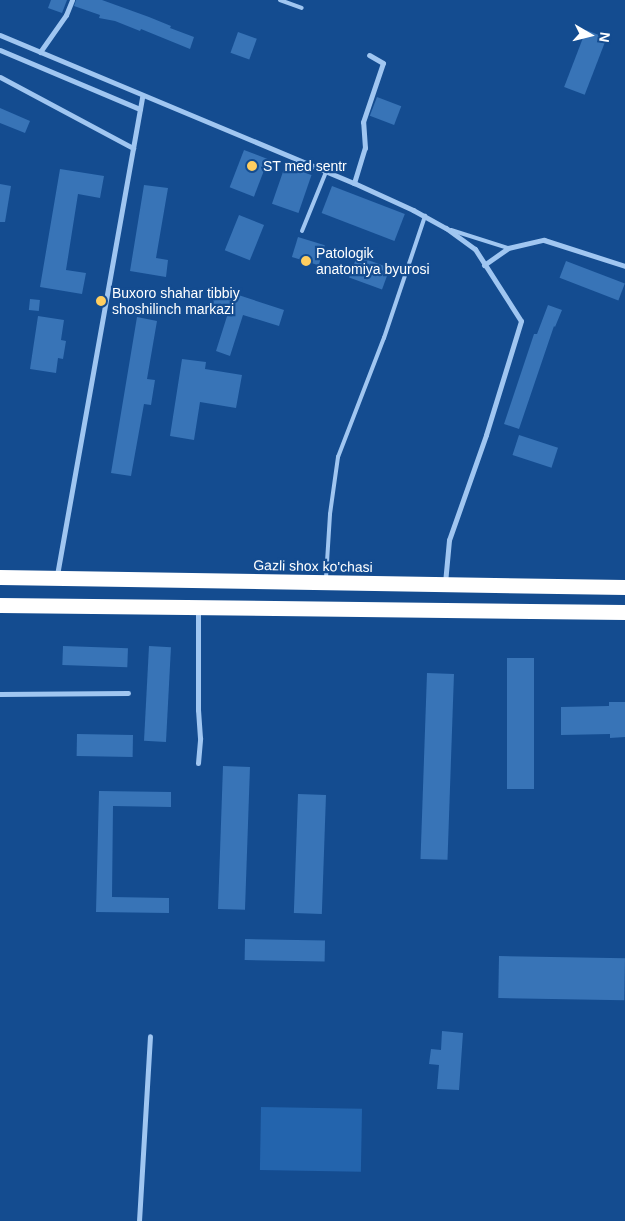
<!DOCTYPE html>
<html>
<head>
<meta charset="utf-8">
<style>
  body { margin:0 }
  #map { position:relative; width:625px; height:1221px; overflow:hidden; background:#144c90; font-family:Helvetica,sans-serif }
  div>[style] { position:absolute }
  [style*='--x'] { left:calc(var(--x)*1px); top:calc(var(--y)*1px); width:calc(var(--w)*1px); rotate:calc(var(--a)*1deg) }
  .green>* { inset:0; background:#2364ad; transform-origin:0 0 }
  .building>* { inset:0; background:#3874b7; transform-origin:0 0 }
  .lane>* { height:4px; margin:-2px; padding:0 2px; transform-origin:2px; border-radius:2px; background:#a0c6f1 }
  .street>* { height:5px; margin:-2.5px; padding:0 2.5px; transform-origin:2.5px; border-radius:2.5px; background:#a0c6f1 }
  .highway>* { height:15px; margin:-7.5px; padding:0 7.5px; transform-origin:7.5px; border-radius:7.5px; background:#fff }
  .dots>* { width:14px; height:14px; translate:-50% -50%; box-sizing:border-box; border:2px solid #144c90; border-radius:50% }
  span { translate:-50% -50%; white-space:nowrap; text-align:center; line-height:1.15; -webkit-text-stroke:4.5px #144c90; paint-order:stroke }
  .poi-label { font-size:14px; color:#fff }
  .left { translate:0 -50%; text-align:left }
  .street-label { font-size:14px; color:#fff }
  .north { position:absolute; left:565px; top:10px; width:50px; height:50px; -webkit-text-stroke:4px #144c90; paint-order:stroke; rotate:98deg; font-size:14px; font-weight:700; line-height:20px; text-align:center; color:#fff }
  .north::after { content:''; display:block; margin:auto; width:18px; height:22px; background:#fff; clip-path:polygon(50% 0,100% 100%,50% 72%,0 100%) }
</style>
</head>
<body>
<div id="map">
  <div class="green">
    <div style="left:261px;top:1107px;width:101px;height:63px;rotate:1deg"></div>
  </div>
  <div class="building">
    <div style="clip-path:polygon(51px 0,67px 0,62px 13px,48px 8px)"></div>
    <div style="clip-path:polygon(76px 0,102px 0,149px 17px,171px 26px,170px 28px,194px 37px,190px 49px,141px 29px,140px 31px,115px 21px,99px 18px,100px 15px,74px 6px)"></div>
    <div style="left:586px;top:30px;width:22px;height:61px;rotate:21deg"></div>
    <div style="left:238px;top:32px;width:20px;height:22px;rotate:20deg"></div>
    <div style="left:377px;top:97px;width:26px;height:20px;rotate:21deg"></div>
    <div style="clip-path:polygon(0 108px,30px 121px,25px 133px,0 123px)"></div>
    <div style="left:244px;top:150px;width:26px;height:40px;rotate:21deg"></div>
    <div style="left:285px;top:166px;width:28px;height:40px;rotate:19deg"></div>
    <div style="clip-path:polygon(60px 169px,104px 176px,100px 198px,78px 194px,66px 270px,86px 273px,82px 294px,40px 287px)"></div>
    <div style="clip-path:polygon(0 184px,11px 186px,5px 222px,0 222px)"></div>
    <div style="clip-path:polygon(144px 185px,168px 188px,156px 258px,168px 260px,166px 277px,130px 271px)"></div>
    <div style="left:332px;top:186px;width:78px;height:29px;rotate:21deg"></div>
    <div style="left:239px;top:215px;width:27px;height:38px;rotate:22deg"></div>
    <div style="left:298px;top:237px;width:28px;height:21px;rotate:17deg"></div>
    <div style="left:357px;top:256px;width:35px;height:23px;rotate:20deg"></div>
    <div style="left:566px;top:261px;width:63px;height:18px;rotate:21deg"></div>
    <div style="clip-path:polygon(217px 288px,284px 310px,279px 326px,243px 315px,230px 356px,216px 351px,229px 310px,212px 304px)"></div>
    <div style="left:30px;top:299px;width:10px;height:11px;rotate:6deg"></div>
    <div style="clip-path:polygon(548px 305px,562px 310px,555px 327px,554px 326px,519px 429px,504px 424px,534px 334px,537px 334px)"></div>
    <div style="clip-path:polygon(38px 316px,64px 320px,61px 340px,66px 341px,63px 359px,58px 358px,56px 373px,30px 369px)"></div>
    <div style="clip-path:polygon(137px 317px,157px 321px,147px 379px,155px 380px,151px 405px,144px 404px,131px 476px,111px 473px)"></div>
    <div style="clip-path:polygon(182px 359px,206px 362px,205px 369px,242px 375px,236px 408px,200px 402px,194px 440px,170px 436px)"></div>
    <div style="left:519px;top:435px;width:41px;height:21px;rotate:18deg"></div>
    <div style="left:63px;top:646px;width:65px;height:19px;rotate:2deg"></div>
    <div style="left:149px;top:646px;width:22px;height:95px;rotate:3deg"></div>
    <div style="left:507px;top:658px;width:27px;height:131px"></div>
    <div style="left:427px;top:673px;width:27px;height:186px;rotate:2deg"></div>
    <div style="clip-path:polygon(609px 702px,625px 702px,625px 737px,610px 738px,610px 734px,561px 735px,561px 707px,609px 706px)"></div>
    <div style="left:77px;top:734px;width:56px;height:22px;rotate:1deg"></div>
    <div style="left:223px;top:766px;width:27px;height:143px;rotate:2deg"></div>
    <div style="clip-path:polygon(99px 791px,171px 792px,171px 807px,113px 806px,112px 897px,169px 898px,169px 913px,96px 912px)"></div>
    <div style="left:298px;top:794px;width:28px;height:119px;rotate:2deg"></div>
    <div style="left:245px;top:939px;width:80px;height:21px;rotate:1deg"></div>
    <div style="left:499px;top:956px;width:126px;height:42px;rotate:1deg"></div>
    <div style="clip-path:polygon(442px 1031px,463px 1033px,459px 1090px,437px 1089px,439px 1065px,429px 1064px,431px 1049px,441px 1050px)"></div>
  </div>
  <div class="lane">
    <div style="--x:280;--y:0;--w:23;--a:20"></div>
    <div style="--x:451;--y:230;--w:60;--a:17.5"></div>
    <div style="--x:302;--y:231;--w:64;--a:-67.9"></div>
    <div style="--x:326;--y:578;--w:64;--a:-86.4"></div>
    <div style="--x:330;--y:514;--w:58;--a:-82"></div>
    <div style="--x:338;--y:457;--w:128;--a:-68.9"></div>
    <div style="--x:384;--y:338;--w:129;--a:-71.4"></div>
  </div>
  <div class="street">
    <div style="--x:0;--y:35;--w:384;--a:22.7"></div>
    <div style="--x:354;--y:183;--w:65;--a:24.6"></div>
    <div style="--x:413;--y:210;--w:38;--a:29"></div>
    <div style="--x:446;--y:228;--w:36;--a:36"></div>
    <div style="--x:475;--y:249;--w:85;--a:57.4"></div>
    <div style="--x:521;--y:321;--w:119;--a:107.1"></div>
    <div style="--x:486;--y:435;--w:111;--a:109.4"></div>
    <div style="--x:449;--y:540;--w:43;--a:95.3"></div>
    <div style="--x:0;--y:50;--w:152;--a:22.9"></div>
    <div style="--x:40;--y:52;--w:45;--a:-54.9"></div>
    <div style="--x:66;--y:15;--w:16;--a:-68"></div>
    <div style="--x:0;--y:77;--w:151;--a:28.1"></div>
    <div style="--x:354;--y:183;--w:37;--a:-73"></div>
    <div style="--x:365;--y:148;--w:26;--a:-94"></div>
    <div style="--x:363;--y:122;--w:62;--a:-71.3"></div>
    <div style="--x:383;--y:63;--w:16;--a:-150"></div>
    <div style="--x:484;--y:265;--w:29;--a:-35"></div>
    <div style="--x:508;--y:248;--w:37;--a:-13"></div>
    <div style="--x:544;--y:240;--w:85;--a:17.8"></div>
    <div style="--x:57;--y:575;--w:486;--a:-79.9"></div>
    <div style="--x:0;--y:694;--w:128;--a:-0.4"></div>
    <div style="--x:198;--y:763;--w:25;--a:-85"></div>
    <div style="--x:200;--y:738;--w:28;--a:-94"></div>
    <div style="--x:198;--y:710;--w:101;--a:-90"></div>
    <div style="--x:139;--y:1221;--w:185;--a:-86.6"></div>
  </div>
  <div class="highway">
    <div style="--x:0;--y:577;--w:625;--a:0.92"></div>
    <div style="--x:0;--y:605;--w:625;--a:0.64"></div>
  </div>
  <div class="dots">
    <div style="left:252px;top:166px;background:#ffce60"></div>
    <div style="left:306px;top:261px;background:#ffce60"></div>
    <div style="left:101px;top:301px;background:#ffce60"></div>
  </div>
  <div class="poi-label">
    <span class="left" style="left:263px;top:166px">ST med sentr</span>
    <span class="left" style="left:316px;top:261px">Patologik<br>anatomiya byurosi</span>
    <span class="left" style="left:112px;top:301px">Buxoro shahar tibbiy<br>shoshilinch markazi</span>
  </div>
  <div class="street-label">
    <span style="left:313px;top:566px;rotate:1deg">Gazli shox ko'chasi</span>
  </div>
  <div class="north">N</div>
</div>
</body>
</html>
